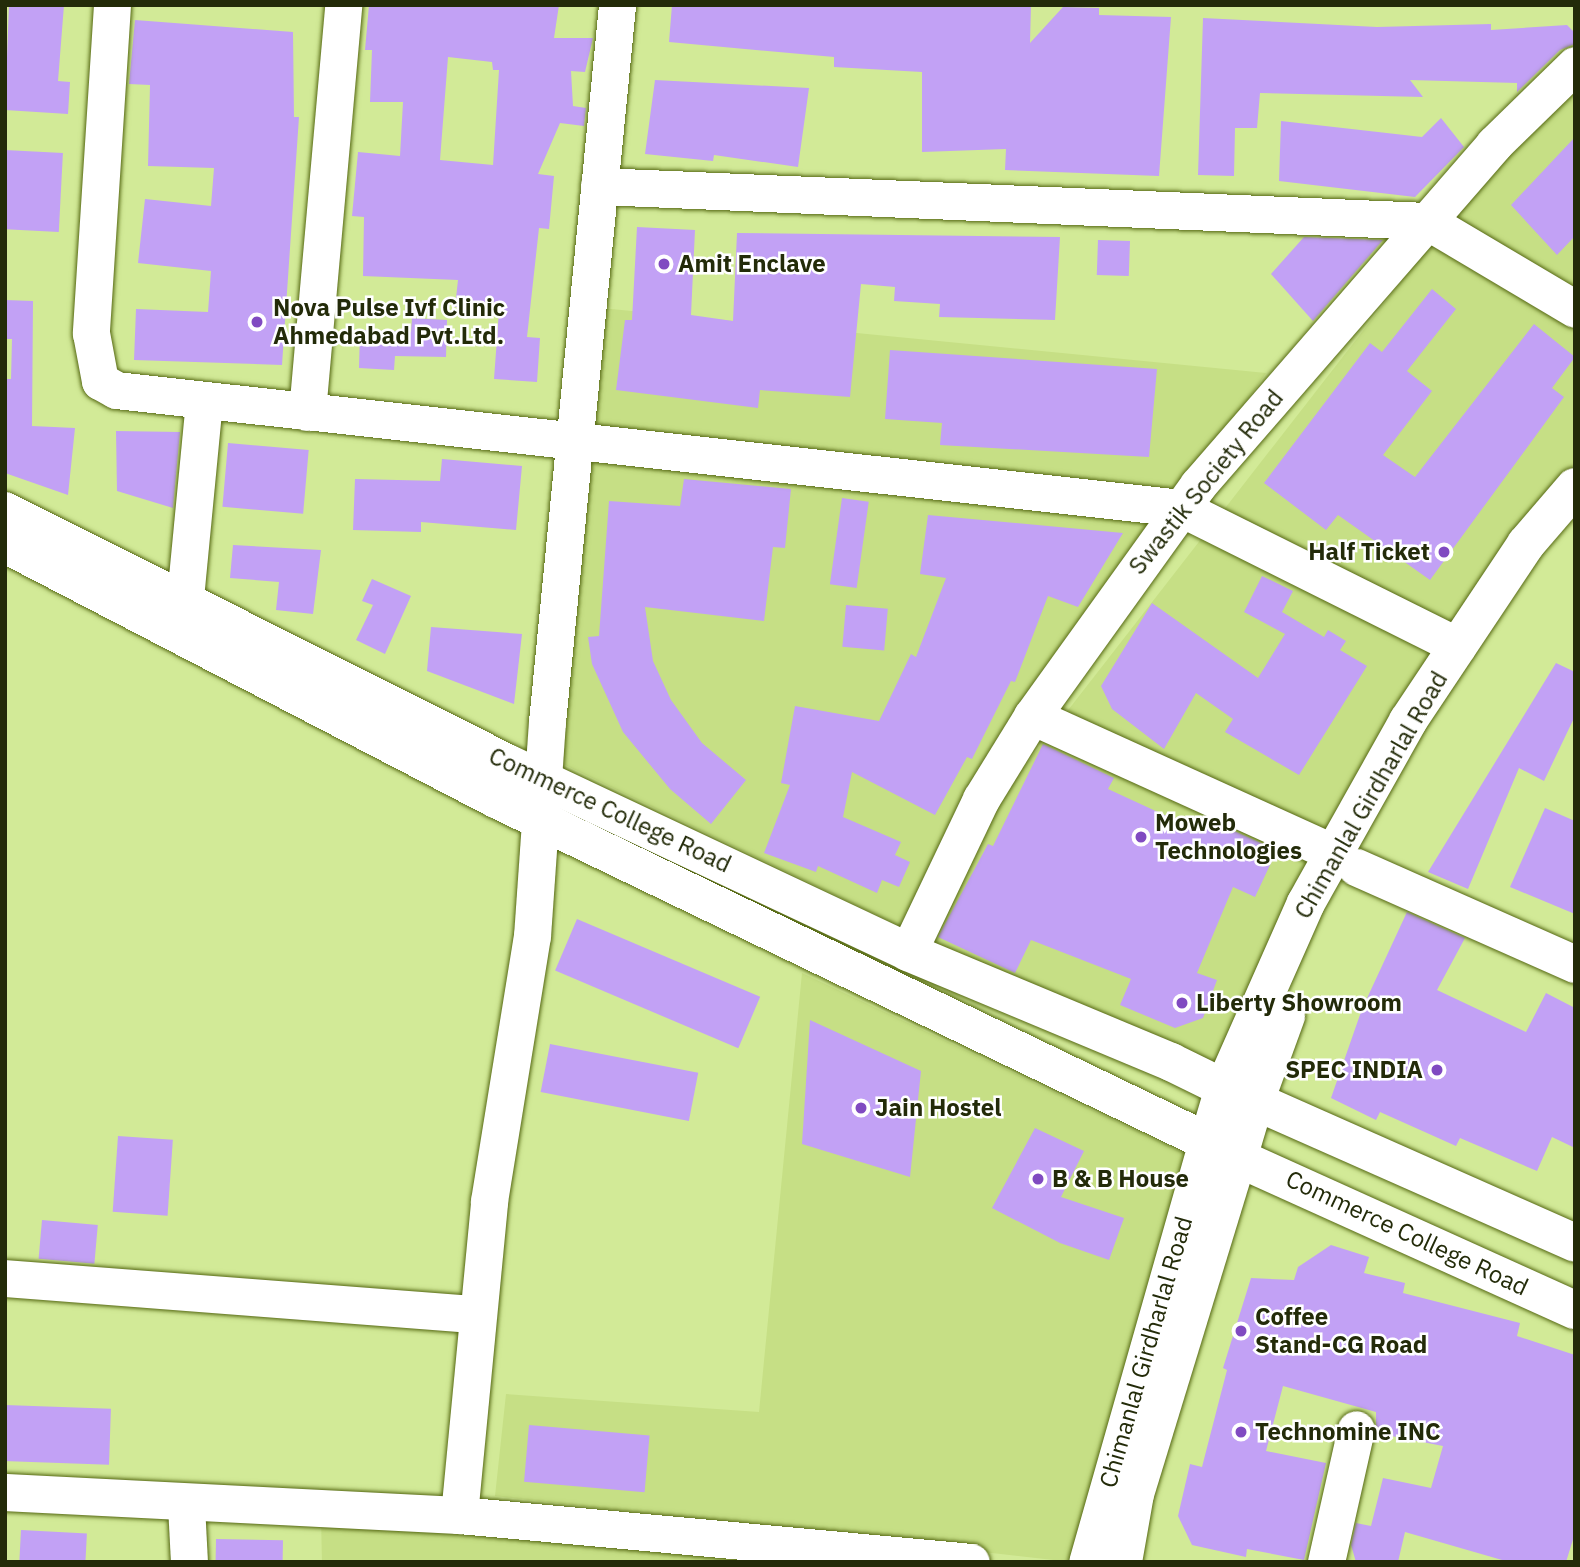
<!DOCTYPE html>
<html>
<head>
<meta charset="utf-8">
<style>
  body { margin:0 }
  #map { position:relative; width:1580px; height:1567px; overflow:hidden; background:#d2ea97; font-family:"IBM Plex Sans",sans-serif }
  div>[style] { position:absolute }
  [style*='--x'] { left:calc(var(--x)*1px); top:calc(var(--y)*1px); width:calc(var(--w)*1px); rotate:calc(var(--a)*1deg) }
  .built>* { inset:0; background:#c6df85 }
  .building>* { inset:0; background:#c2a1f5; transform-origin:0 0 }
  .roads { filter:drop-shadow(0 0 2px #556812) drop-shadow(0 0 2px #556812) }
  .minor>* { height:37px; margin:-18.5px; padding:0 18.5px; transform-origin:18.5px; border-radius:18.5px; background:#fff }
  .major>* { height:38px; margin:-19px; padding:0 19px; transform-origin:19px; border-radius:19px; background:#fff }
  .dots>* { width:19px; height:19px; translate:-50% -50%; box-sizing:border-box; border:4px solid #fff; border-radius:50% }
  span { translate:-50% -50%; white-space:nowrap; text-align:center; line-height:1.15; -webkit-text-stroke:5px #fff; paint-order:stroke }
  .poi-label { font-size:24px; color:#232b09; font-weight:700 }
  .left { translate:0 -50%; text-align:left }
  .right { translate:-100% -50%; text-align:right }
  .street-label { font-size:24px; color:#232b09 }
  .frame { position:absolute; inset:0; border:7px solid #232b09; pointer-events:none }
</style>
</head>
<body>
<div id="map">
  <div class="built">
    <div style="clip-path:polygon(1575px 86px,1575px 463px,1515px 533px,1218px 1069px,924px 943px,992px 808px,1495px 161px)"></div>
    <div style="clip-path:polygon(601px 308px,1266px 373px,978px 793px,906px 929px,555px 760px)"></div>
    <div style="clip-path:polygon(802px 973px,1185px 1154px,1071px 1562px,495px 1496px,506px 1394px,759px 1412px)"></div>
    <div style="clip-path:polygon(321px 1519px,850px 1562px,322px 1562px)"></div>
  </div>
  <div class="building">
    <div style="clip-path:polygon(9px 5px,64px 5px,58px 81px,70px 82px,68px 114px,5px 110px)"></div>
    <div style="clip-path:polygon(evenodd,369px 5px,559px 5px,554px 38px,593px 38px,585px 72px,571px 71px,573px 106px,586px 108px,584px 126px,560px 123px,538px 174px,554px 176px,549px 229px,539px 228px,527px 337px,540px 338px,537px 382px,494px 379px,499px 311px,455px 307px,458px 280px,363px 276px,364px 217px,352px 216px,358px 152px,400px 156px,403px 102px,370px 102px,372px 50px,365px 50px,369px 5px,448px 57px,492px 62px,493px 70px,499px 70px,493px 165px,440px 160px,448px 57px)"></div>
    <div style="clip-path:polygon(672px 5px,1031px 5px,1030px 43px,1063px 7px,1099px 8px,1099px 15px,1171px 17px,1159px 176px,1005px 170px,1006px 149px,922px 152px,922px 72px,834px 67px,834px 57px,669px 42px)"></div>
    <div style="clip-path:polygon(1203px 18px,1377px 27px,1491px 24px,1491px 30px,1567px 25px,1575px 33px,1575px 44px,1560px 50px,1517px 92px,1517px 83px,1410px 80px,1423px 97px,1260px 93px,1257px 128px,1235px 128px,1234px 176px,1198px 175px)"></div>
    <div style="clip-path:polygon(135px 20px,293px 32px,294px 117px,299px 117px,282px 365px,134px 360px,136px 309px,208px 312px,211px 271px,138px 263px,145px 199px,211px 206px,214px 168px,148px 166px,150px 85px,129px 84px)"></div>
    <div style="clip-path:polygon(655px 80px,809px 88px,798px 167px,714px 155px,713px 161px,645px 154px)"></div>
    <div style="clip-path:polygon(1441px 118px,1464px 147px,1415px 197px,1279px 181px,1281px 121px,1422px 137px)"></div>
    <div style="clip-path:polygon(1575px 137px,1575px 236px,1557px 255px,1511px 205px)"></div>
    <div style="left:5px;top:150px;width:58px;height:79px;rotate:3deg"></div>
    <div style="clip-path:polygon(637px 227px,695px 230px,691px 315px,733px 321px,737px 233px,1060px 237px,1055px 320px,939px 317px,940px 304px,894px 301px,895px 287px,861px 284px,850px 397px,760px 390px,758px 408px,616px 390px,625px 320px,632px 320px)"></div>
    <div style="clip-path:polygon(1304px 237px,1383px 240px,1313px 321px,1271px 274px)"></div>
    <div style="left:1098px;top:240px;width:32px;height:35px;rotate:2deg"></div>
    <div style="clip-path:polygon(1432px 289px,1456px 309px,1407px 371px,1432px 391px,1383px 455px,1415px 477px,1534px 324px,1575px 357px,1552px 388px,1564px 397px,1430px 580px,1338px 515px,1326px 530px,1264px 483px,1370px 343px,1382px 352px)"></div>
    <div style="clip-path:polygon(5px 300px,33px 301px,32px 426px,75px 428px,68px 495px,5px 473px,5px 379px,11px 379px,12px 339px,5px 339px)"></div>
    <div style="clip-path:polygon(412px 318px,447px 320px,446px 357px,395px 356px,394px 370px,359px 368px,360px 330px,411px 332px)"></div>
    <div style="clip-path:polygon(890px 350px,1157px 369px,1149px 457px,940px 445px,942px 423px,885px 419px)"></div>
    <div style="clip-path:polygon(116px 431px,180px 432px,173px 508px,117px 491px)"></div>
    <div style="left:228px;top:443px;width:81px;height:64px;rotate:5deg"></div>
    <div style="clip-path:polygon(442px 459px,522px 466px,516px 530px,421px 522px,421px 532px,353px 530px,355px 479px,440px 481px)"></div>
    <div style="clip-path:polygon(684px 479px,791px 489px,785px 548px,773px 547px,764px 621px,645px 607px,653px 661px,671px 700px,702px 743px,746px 780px,711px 824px,670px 789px,623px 732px,592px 664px,588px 637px,599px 636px,609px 501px,680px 506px)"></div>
    <div style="left:842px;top:498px;width:27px;height:87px;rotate:8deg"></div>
    <div style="clip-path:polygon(928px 515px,1123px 533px,1078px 607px,1048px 596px,1015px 682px,1011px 681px,972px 759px,967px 757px,935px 815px,852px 772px,843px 817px,901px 842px,895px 855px,910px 862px,899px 887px,882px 880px,877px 893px,818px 866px,816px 872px,764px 853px,790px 785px,781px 783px,795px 706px,879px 721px,911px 654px,916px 657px,946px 578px,920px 574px)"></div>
    <div style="clip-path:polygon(233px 545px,321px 550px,313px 614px,276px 610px,279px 582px,230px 578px)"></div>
    <div style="clip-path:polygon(1262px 576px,1293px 591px,1282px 612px,1324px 637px,1328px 630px,1346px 641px,1340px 650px,1367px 666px,1299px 775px,1225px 732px,1233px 719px,1196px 693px,1164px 749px,1112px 709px,1101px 686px,1152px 603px,1258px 678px,1285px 634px,1244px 612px)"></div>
    <div style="clip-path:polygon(372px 579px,411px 596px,385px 654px,356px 640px,373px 605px,362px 601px)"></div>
    <div style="left:846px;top:605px;width:42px;height:42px;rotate:5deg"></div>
    <div style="clip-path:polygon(431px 627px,522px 634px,514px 704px,427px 671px)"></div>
    <div style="clip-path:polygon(1556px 663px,1575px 672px,1575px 716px,1544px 781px,1519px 768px,1468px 889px,1428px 872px)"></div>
    <div style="clip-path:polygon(1043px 744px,1114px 778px,1108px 789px,1199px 831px,1205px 818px,1277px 850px,1255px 897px,1233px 887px,1197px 973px,1217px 980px,1203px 1018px,1175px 1028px,1120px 1005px,1131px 979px,1031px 940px,1015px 973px,938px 937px,988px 844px,993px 846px)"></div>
    <div style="clip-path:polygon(1545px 808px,1575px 821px,1575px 914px,1510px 887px)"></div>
    <div style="clip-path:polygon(1407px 912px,1465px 938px,1437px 990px,1526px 1032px,1546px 993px,1575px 1008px,1575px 1148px,1552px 1137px,1537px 1171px,1460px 1138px,1456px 1146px,1380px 1112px,1376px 1120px,1331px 1098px,1362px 1009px)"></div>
    <div style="left:577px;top:919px;width:199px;height:56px;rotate:23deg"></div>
    <div style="clip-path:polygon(810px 1020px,921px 1071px,910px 1177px,802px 1144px)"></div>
    <div style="left:550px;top:1044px;width:151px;height:49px;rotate:11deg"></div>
    <div style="clip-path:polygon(1035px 1128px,1084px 1151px,1061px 1197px,1124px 1218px,1109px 1260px,1060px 1243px,992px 1208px)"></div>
    <div style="left:118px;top:1136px;width:55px;height:76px;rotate:4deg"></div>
    <div style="left:42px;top:1220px;width:56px;height:39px;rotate:5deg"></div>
    <div style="clip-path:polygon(1331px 1245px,1369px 1257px,1364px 1273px,1405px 1283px,1403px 1293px,1520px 1323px,1517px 1336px,1575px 1355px,1575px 1533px,1566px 1562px,1509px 1562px,1405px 1532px,1398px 1562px,1356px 1562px,1351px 1545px,1356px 1523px,1371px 1526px,1383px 1478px,1431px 1488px,1443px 1446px,1376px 1433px,1376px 1412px,1283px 1386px,1266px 1451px,1326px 1463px,1304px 1560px,1247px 1549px,1246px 1557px,1192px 1545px,1178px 1516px,1190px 1464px,1202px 1467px,1227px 1370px,1223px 1368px,1251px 1278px,1294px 1280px,1298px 1267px)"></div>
    <div style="left:5px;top:1405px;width:106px;height:56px;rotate:2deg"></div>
    <div style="left:529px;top:1425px;width:121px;height:57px;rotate:5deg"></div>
    <div style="left:21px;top:1530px;width:66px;height:32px;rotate:3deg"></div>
    <div style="left:216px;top:1539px;width:67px;height:23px;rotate:1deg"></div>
  </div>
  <div class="roads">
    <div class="minor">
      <div style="--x:112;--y:5;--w:329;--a:93.7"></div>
      <div style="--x:91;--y:333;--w:49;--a:79.4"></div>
      <div style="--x:100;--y:381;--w:18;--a:29"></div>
      <div style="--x:116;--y:390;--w:1072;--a:6.32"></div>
      <div style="--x:1181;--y:508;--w:309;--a:26.5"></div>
      <div style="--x:599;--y:186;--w:829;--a:2.42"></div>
      <div style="--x:1427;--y:221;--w:172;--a:30.7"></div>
      <div style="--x:307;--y:412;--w:409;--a:-84.9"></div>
      <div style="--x:185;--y:598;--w:197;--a:-84.5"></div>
      <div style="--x:1032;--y:716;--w:332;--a:24.4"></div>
      <div style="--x:1356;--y:867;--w:240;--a:23.9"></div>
      <div style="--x:908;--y:952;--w:170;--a:-64.5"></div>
      <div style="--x:981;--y:799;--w:97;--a:-58.4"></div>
      <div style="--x:1032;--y:716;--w:284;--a:-54.3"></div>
      <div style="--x:1198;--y:485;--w:452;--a:-49"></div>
      <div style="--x:1494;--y:144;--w:113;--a:-44.3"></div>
      <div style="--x:5;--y:1278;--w:473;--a:4.4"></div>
      <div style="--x:5;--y:1492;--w:455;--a:2.9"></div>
      <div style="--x:459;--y:1515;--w:514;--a:5.24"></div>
      <div style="--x:186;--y:1505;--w:57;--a:87"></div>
      <div style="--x:459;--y:1515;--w:315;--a:-84.5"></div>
      <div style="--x:489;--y:1201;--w:268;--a:-80.8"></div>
      <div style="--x:532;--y:936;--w:215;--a:-86"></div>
      <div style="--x:547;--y:722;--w:720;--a:-84.42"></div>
      <div style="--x:1326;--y:1562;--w:136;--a:-77.3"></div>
    </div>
    <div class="major">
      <div style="--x:5;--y:511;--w:564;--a:26.66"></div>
      <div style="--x:509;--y:764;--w:441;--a:25.2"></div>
      <div style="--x:908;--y:952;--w:285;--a:22.7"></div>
      <div style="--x:1171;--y:1062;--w:59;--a:26.1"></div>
      <div style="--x:1224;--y:1088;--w:34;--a:23"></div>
      <div style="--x:1255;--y:1101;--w:59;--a:106.6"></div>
      <div style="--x:1238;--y:1158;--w:34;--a:-152"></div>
      <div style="--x:1208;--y:1142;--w:56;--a:-73.5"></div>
      <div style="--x:1224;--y:1088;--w:202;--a:-66.1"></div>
      <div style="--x:1306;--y:903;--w:209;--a:-60.7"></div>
      <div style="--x:1408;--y:721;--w:213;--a:-56.3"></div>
      <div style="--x:1526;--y:544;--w:75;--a:-49.3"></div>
      <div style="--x:5;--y:544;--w:553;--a:27.45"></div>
      <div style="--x:496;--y:799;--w:790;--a:25.72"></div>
      <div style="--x:1208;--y:1142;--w:437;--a:105.9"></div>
      <div style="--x:1286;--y:1016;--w:90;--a:110"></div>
      <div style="--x:1255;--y:1101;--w:350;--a:23.9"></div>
      <div style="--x:1123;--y:1562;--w:69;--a:-80"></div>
      <div style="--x:1135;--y:1494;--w:351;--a:-73"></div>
      <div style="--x:1238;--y:1158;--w:370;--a:24.3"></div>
    </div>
  </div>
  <div class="dots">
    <div style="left:664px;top:264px;background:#804ac1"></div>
    <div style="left:257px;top:322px;background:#804ac1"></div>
    <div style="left:1444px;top:552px;background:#804ac1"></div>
    <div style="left:1141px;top:837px;background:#804ac1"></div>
    <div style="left:1182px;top:1003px;background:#804ac1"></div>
    <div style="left:1437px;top:1070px;background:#804ac1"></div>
    <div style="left:861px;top:1108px;background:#804ac1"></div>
    <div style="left:1038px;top:1179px;background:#804ac1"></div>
    <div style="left:1241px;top:1331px;background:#804ac1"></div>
    <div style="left:1241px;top:1432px;background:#804ac1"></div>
  </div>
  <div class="poi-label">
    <span class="left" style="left:678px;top:264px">Amit Enclave</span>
    <span class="left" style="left:273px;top:322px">Nova Pulse Ivf Clinic<br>Ahmedabad Pvt.Ltd.</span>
    <span class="right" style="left:1430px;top:552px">Half Ticket</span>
    <span class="left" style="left:1155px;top:837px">Moweb<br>Technologies</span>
    <span class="left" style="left:1196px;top:1003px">Liberty Showroom</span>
    <span class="right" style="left:1423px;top:1070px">SPEC INDIA</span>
    <span class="left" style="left:875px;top:1108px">Jain Hostel</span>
    <span class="left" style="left:1052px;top:1179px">B &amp; B House</span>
    <span class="left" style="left:1255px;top:1331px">Coffee<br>Stand-CG Road</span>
    <span class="left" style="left:1255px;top:1432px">Technomine INC</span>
  </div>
  <div class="street-label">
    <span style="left:1206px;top:482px;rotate:-51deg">Swastik Society Road</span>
    <span style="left:1371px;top:795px;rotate:-60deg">Chimanlal Girdharlal Road</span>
    <span style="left:610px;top:810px;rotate:25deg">Commerce College Road</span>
    <span style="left:1407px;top:1233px;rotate:25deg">Commerce College Road</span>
    <span style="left:1146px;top:1352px;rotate:-74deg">Chimanlal Girdharlal Road</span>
  </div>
  <div class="frame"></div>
</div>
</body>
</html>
